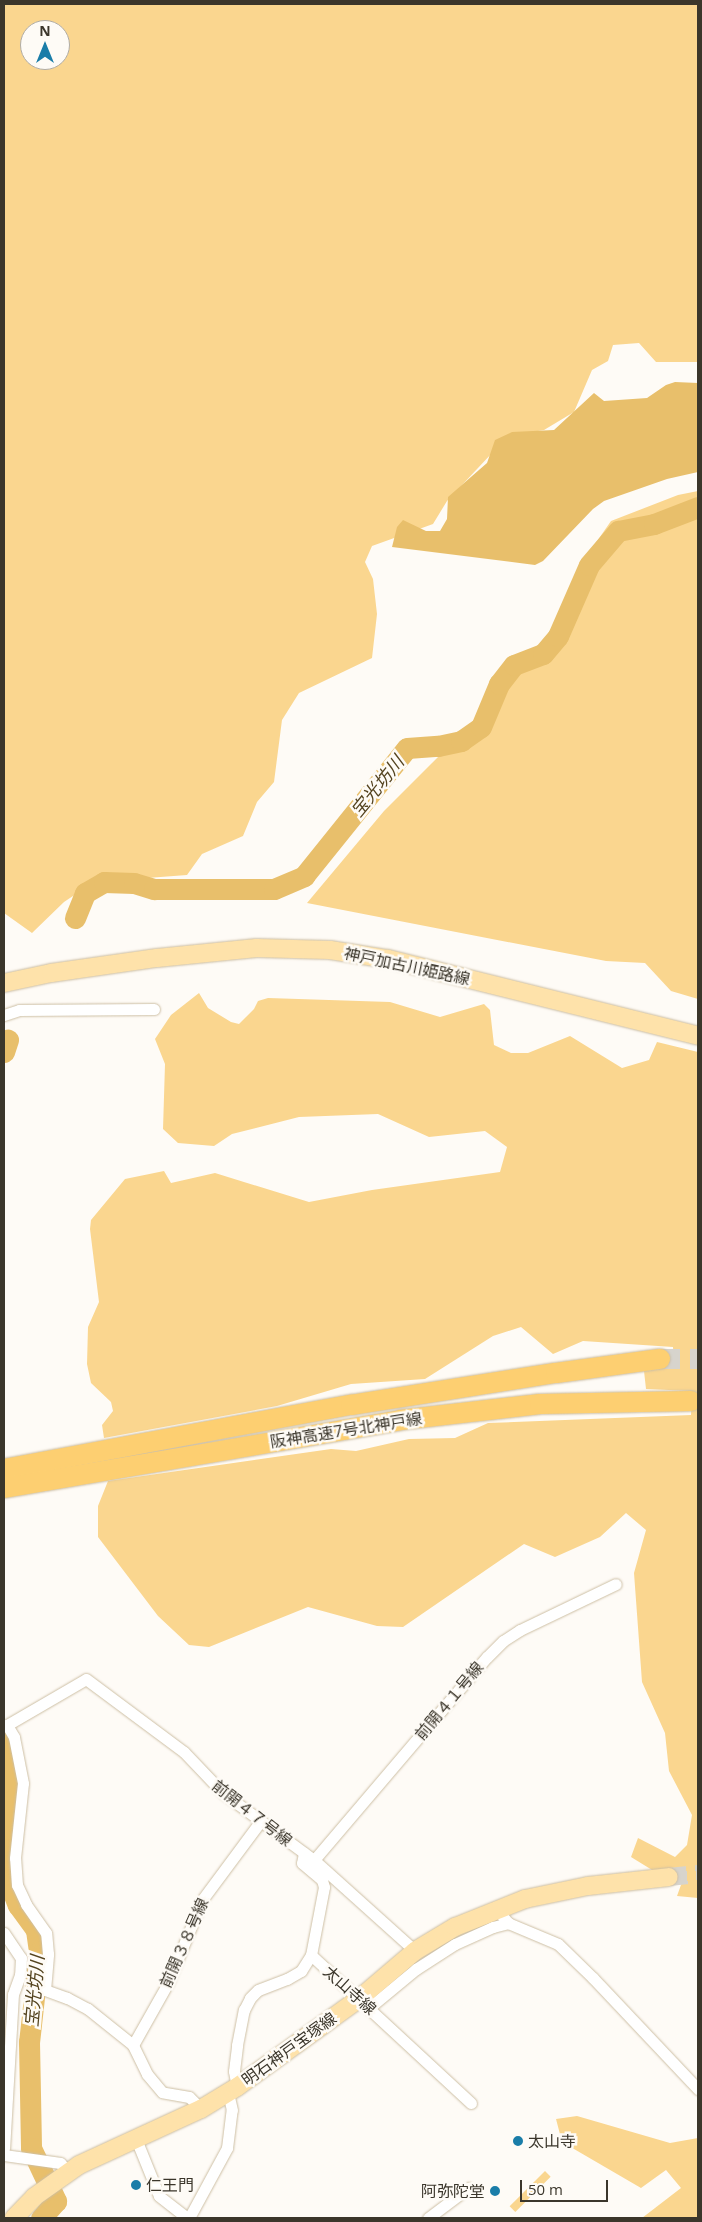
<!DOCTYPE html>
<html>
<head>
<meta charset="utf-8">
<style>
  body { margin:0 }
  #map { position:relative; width:702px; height:2222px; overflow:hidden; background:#fefbf6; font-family:"Open Sans","Noto Sans JP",sans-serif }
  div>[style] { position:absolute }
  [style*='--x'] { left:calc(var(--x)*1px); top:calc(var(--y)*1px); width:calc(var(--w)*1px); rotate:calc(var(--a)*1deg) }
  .green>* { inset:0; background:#fad68f; transform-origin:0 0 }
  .water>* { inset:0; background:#e8bf6b }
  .river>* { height:21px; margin:-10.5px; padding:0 10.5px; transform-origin:10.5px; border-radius:10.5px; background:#e8bf6b }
  .primary-tunnel>* { height:18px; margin-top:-9px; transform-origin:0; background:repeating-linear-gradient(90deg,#d7d4cd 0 18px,transparent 0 27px) }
  .highway-tunnel>* { height:20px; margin-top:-10px; transform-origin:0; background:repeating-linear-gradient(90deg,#d7d4cd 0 20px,transparent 0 30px) }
  .roads { filter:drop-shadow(0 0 1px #cdbfa4) drop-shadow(0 0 1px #cdbfa4) }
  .street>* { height:11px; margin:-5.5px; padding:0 5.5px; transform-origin:5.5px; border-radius:5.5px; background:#fff }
  .primary>* { height:18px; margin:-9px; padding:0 9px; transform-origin:9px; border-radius:9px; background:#fee2aa }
  .highway>* { height:20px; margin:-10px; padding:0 10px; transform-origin:10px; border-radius:10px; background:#fdcf71 }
  .dots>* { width:14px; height:14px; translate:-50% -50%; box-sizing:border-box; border:2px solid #fefbf6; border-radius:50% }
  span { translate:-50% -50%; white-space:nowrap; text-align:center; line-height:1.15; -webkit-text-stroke:5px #fefbf6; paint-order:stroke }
  .street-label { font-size:16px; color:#3b362b }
  .poi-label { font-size:16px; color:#3b362b }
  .left { translate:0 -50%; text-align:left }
  .right { translate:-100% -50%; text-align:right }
  .water-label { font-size:18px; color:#54431f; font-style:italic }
  .frame { position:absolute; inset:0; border:5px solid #3b362b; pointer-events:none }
  .north { position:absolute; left:20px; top:20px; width:50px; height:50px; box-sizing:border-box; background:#fefbf6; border:1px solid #b0aca5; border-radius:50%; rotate:0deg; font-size:14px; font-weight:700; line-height:20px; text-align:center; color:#3b362b }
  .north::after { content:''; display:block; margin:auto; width:18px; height:22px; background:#1a7da8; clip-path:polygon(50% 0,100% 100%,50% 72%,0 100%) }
  .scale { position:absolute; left:520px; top:2180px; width:88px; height:22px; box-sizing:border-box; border:2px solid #3b362b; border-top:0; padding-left:6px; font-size:15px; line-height:18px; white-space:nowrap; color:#3b362b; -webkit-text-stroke:4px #fefbf6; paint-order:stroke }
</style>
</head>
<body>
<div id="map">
  <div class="green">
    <div style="clip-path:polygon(evenodd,4px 4px,698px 4px,698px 362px,656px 362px,639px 343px,613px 345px,608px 361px,592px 370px,574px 412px,544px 430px,508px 436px,447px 501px,433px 524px,372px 546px,365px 562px,373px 579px,377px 614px,372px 658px,299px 693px,282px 720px,274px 782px,257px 802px,243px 836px,202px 854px,187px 875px,94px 882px,64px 902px,32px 933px,4px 913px,4px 4px,30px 30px,60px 30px,60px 60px,30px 60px,30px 30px)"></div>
    <div style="clip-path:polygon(698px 491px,698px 999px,671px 991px,645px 963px,606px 961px,307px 903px,384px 811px,442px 753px,490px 718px,517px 670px,558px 632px,593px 547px,611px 521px,678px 495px)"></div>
    <div style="clip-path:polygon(199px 993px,208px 1008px,231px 1022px,239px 1024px,254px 1009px,258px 1001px,268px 998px,390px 1002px,440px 1017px,484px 1004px,490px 1010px,494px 1045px,511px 1053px,528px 1053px,570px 1036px,622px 1068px,649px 1060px,657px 1042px,698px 1052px,698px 1898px,677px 1896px,686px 1871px,657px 1873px,631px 1857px,638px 1838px,675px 1857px,687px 1845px,692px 1815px,669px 1771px,665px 1733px,642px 1682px,634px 1573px,646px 1530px,626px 1513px,600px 1537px,555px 1557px,524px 1544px,403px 1627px,377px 1626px,308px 1607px,209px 1647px,189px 1645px,158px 1616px,98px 1537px,98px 1506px,108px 1481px,331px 1449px,356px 1451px,409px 1439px,455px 1438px,488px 1423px,691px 1415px,692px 1391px,646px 1389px,644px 1371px,674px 1367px,673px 1347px,583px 1341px,553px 1354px,521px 1327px,493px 1336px,425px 1379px,351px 1384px,277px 1406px,104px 1438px,102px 1425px,113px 1411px,111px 1402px,91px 1383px,87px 1364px,88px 1327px,99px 1302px,90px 1229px,91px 1220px,125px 1179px,164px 1171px,171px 1183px,215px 1173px,309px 1202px,372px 1190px,500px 1172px,507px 1147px,485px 1131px,429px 1137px,378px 1114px,299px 1117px,232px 1134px,214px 1146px,178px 1143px,163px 1129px,165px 1064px,155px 1039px,171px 1015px)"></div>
    <div style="clip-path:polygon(577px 2116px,670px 2143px,698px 2138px,698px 2218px,642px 2218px,681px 2188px,666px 2170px,641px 2188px,562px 2142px,556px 2119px)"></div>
    <div style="left:545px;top:2171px;width:8px;height:50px;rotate:45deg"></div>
  </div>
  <div class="water">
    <div style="clip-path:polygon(675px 382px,698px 383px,698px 472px,667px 479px,604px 501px,593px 509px,543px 561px,535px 565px,392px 547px,397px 527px,403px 520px,426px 531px,440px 531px,447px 519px,448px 497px,487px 463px,495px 440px,512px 432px,554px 430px,594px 393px,604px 401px,647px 398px,666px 385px)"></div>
  </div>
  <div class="river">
    <div style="--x:75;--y:918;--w:27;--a:-68"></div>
    <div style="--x:85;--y:893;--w:22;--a:-30"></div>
    <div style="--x:104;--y:882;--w:30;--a:2"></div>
    <div style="--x:134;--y:883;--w:21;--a:17"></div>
    <div style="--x:154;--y:889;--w:120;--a:0"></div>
    <div style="--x:274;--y:889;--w:33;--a:-23"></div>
    <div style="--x:304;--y:876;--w:164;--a:-51.2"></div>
    <div style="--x:407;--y:748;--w:31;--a:-4"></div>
    <div style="--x:438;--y:746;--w:24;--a:-12"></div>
    <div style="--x:461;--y:741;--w:24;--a:-35"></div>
    <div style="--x:481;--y:727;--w:47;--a:-67.3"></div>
    <div style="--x:499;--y:684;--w:24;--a:-52"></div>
    <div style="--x:514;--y:665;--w:31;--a:-21"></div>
    <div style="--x:543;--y:654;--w:23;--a:-50"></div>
    <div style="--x:558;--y:636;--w:77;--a:-66.4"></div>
    <div style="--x:589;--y:565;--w:45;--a:-49.5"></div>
    <div style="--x:618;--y:531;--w:37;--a:-11"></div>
    <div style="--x:654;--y:524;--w:47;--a:-21.1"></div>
    <div style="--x:4;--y:1052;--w:13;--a:-72"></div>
    <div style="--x:4;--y:1734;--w:6;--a:59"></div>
    <div style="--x:7;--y:1739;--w:31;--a:75"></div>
    <div style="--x:15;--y:1769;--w:29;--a:90"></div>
    <div style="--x:15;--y:1798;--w:52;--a:98.9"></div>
    <div style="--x:7;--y:1849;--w:28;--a:90"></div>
    <div style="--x:7;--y:1877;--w:30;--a:69"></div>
    <div style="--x:18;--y:1905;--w:31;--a:54"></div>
    <div style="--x:36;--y:1930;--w:22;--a:82"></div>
    <div style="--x:39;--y:1952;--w:91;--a:96.3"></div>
    <div style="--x:29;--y:2042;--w:106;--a:88.9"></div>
    <div style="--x:31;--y:2148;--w:59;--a:64.7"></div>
    <div style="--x:56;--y:2201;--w:23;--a:131"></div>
  </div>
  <div class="primary-tunnel">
    <div style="--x:669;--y:1877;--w:29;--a:-6"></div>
  </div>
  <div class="highway-tunnel">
    <div style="--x:660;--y:1359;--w:38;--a:0"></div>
  </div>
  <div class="roads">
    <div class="street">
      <div style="--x:4;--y:1015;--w:16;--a:-18"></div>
      <div style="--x:19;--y:1010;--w:135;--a:-0.4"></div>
      <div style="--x:304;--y:1853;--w:10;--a:101"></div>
      <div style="--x:302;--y:1863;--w:26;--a:40"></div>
      <div style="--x:322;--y:1880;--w:7;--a:74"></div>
      <div style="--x:324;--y:1887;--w:69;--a:100.8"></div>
      <div style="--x:311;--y:1955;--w:218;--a:42.8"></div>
      <div style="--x:314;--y:1860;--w:267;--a:-49.6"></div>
      <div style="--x:487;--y:1657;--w:23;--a:-45"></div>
      <div style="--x:503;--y:1641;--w:20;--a:-33"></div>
      <div style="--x:520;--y:1630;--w:106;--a:-25.6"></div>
      <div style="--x:497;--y:1909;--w:18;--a:52"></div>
      <div style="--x:508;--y:1923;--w:54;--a:22.8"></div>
      <div style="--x:558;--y:1944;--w:49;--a:44.2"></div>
      <div style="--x:593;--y:1978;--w:153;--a:46.6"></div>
      <div style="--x:4;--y:1933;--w:30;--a:56"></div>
      <div style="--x:21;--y:1958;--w:17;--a:93"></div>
      <div style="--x:20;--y:1975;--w:20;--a:110"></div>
      <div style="--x:13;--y:1994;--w:154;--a:93.3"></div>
      <div style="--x:370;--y:2007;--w:60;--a:-39.6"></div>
      <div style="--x:416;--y:1969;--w:46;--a:-32.7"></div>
      <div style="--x:455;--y:1944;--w:42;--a:-24.1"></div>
      <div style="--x:493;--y:1927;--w:16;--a:-15"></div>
      <div style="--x:133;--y:2045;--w:71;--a:-60.6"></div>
      <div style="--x:168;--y:1983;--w:90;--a:-67.7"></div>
      <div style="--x:202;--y:1900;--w:97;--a:-53.4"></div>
      <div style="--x:237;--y:2087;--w:16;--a:-101"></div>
      <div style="--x:234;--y:2071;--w:26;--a:-83"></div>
      <div style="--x:237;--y:2045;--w:36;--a:-79"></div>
      <div style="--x:244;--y:2010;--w:13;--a:-63"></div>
      <div style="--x:250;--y:1998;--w:11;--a:-45"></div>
      <div style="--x:258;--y:1990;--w:31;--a:-21"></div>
      <div style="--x:287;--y:1979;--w:16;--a:-30"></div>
      <div style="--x:301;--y:1971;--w:19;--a:-58"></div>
      <div style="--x:201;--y:2109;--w:17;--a:-135"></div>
      <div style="--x:189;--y:2097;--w:27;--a:-170"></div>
      <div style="--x:162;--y:2092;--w:23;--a:-130"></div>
      <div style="--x:147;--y:2074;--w:32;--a:-116"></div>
      <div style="--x:133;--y:2045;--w:58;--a:-141.3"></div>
      <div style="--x:88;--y:2009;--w:24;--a:-152"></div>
      <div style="--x:67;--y:1998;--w:23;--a:-160"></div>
      <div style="--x:45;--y:1990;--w:36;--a:-85"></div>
      <div style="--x:48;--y:1954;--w:21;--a:-95"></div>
      <div style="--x:46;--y:1933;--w:35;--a:-125"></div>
      <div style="--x:26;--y:1904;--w:21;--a:-115"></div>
      <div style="--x:17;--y:1885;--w:27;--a:-94"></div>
      <div style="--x:15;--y:1858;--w:75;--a:-83.9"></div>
      <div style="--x:23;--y:1783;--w:47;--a:-101.1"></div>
      <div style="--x:14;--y:1737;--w:14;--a:-120"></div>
      <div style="--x:7;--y:1725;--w:91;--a:-30.2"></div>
      <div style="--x:86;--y:1679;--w:122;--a:36.7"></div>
      <div style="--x:184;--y:1752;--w:57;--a:46.4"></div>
      <div style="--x:223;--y:1793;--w:113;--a:36.4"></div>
      <div style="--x:314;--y:1860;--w:136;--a:42"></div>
      <div style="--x:136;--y:2139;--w:61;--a:68"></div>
      <div style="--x:159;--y:2196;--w:36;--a:38"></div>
      <div style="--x:4;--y:2155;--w:57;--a:8.1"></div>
      <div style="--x:60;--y:2163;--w:13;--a:45"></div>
      <div style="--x:189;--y:2218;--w:80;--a:-61.5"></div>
      <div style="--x:227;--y:2148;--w:38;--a:-83"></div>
      <div style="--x:232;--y:2110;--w:17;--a:-103"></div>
      <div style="--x:428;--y:2218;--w:50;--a:-36.9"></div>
    </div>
    <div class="primary">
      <div style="--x:4;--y:983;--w:48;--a:-12"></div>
      <div style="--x:51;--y:973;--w:107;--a:-8.1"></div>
      <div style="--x:157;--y:958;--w:100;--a:-5.7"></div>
      <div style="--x:257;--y:948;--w:73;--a:1.6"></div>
      <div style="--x:330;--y:950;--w:59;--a:8.8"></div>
      <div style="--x:388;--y:959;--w:319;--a:13.9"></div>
      <div style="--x:14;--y:2218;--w:29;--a:-46"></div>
      <div style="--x:34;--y:2197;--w:55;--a:-35.4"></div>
      <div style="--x:79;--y:2165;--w:134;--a:-24.7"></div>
      <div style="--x:201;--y:2109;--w:42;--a:-31.4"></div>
      <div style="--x:237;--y:2087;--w:152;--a:-35.9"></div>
      <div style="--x:360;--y:1998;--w:72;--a:-40.5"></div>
      <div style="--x:415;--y:1951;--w:47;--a:-31"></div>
      <div style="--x:455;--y:1927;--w:75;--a:-21.8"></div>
      <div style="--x:525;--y:1899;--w:64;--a:-11.7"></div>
      <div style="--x:588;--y:1886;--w:81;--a:-6.3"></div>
    </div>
    <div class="highway">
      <div style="--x:4;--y:1469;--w:353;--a:-10.5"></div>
      <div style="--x:351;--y:1405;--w:207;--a:-8.9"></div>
      <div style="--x:556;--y:1373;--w:105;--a:-7.7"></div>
      <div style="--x:4;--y:1488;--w:402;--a:-9.7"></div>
      <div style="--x:400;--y:1420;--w:141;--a:-6.5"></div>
      <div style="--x:540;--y:1404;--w:151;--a:-1.1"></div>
    </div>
  </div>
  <div class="dots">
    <div style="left:518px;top:2141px;background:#1a7da8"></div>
    <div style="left:136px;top:2185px;background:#1a7da8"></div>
    <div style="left:495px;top:2191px;background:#1a7da8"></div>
  </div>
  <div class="street-label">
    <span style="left:407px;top:966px;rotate:12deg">神戸加古川姫路線</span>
    <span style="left:346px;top:1430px;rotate:-9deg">阪神高速7号北神戸線</span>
    <span style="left:449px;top:1701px;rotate:-50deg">前開４１号線</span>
    <span style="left:252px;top:1813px;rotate:38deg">前開４７号線</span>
    <span style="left:184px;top:1943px;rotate:-66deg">前開３８号線</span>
    <span style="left:350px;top:1990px;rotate:42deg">太山寺線</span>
    <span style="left:289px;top:2049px;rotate:-36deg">明石神戸宝塚線</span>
  </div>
  <div class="poi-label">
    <span class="left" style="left:528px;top:2141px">太山寺</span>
    <span class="left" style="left:146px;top:2185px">仁王門</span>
    <span class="right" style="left:485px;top:2191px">阿弥陀堂</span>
  </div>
  <div class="water-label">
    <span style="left:377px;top:786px;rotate:-51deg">宝光坊川</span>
    <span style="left:34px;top:1991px;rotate:-85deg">宝光坊川</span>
  </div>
  <div class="frame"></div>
  <div class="north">N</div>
  <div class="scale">50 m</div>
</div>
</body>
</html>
